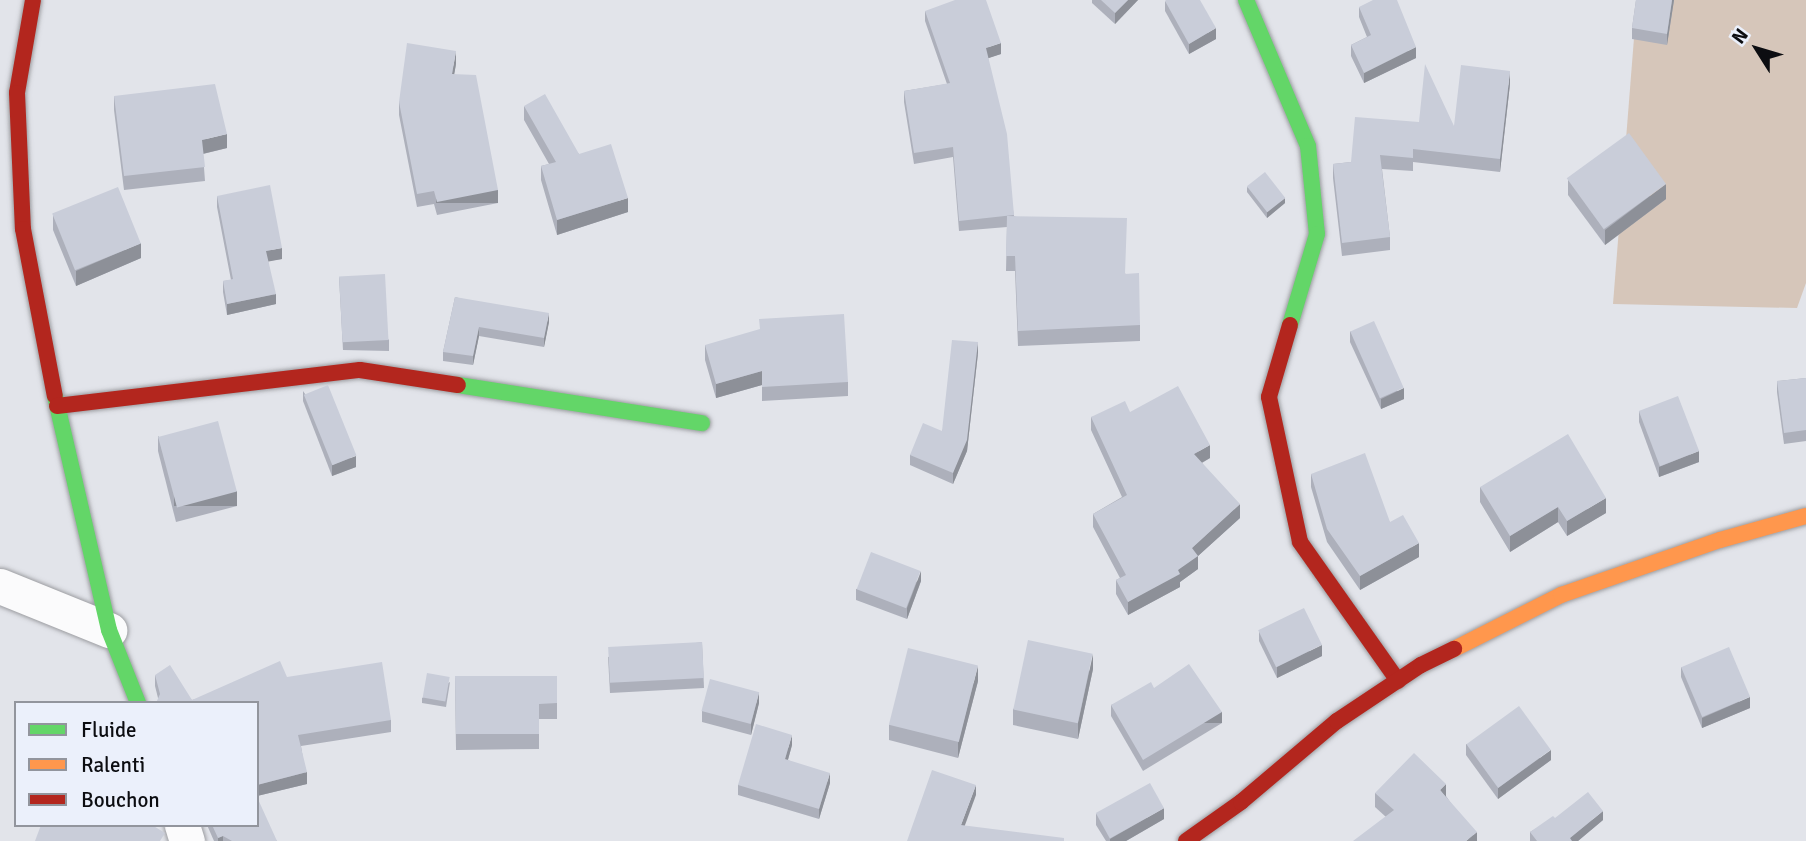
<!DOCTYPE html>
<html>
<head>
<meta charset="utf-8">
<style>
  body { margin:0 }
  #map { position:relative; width:1806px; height:841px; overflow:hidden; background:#e2e4ea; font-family:Signika,sans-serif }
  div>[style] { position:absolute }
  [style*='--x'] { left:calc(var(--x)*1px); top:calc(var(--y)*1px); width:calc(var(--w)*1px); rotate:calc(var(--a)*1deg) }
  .green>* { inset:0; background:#d6c6ba }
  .roads { filter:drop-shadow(0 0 2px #9c9da1) drop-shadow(0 0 2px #9c9da1) }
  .street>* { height:35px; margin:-17.5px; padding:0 17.5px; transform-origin:17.5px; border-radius:17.5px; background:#fbfbfc }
  .fast>* { height:16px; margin:-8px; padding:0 8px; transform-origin:8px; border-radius:8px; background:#63d668 }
  .slow>* { height:16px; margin:-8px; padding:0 8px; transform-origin:8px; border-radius:8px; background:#ff974d }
  .jam>* { height:16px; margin:-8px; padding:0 8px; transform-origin:8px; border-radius:8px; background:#b3261e }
  .wall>* { inset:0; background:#adb0bb }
  .shaded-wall>* { inset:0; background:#8d9098; transform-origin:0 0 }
  .building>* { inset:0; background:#c9cdd9; transform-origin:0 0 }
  span { translate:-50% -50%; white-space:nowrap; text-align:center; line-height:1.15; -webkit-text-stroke:7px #ebf0fb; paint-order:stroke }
  .legend { position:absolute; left:14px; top:701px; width:245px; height:126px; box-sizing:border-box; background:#ebf0fb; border:2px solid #92959d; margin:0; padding:9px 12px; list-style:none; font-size:21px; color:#0c0d11 }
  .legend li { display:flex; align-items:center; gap:14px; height:35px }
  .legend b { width:35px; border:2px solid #92959d }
  .north { position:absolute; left:1722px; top:14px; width:70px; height:70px; -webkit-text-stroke:5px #ebf0fb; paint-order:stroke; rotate:307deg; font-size:19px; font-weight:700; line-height:28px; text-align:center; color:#0c0d11 }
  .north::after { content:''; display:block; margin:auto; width:24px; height:32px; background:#0c0d11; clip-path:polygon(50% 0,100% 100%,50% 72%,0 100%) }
</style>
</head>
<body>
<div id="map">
  <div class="green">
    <div style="clip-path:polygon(1637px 0,1806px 0,1806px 283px,1797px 308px,1613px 304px)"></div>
  </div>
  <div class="roads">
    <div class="street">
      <div style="--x:0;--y:586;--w:118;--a:22"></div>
      <div style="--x:182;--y:825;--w:17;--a:73"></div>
    </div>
    <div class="fast">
      <div style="--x:1246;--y:0;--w:159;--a:67"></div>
      <div style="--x:1308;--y:146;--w:88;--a:84.2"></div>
      <div style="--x:1317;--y:234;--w:95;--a:106.5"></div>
      <div style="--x:458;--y:385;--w:247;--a:8.9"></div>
      <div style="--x:55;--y:396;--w:240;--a:77"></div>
      <div style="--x:109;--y:630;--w:79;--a:68.3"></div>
    </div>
    <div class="slow">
      <div style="--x:1454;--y:649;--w:120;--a:-26.8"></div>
      <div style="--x:1561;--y:595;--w:168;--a:-19.1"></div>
      <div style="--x:1720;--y:540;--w:89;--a:-15.6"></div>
    </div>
    <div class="jam">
      <div style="--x:33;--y:0;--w:94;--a:99.8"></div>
      <div style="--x:17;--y:93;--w:136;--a:87.5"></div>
      <div style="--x:23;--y:229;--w:170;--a:79.2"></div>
      <div style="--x:1290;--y:325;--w:75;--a:106.3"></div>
      <div style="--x:1269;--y:397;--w:148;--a:77.9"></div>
      <div style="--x:1300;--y:542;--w:170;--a:54.8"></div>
      <div style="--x:57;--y:406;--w:305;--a:-6.8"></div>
      <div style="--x:360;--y:370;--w:99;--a:8.7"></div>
      <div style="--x:1186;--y:841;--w:67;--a:-35.3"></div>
      <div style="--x:1241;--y:802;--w:126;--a:-40.2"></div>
      <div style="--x:1337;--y:721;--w:101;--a:-33.7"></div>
      <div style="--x:1421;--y:665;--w:37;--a:-26"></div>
    </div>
  </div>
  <div class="wall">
    <div style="clip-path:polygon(1092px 0,1138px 0,1115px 24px,1092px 3px)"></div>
    <div style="clip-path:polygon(1636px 0,1674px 0,1667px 45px,1632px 39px,1632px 28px)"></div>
    <div style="clip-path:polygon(1165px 1px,1216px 39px,1189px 54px,1165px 11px)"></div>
    <div style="clip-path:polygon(1359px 7px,1416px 58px,1364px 83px,1351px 56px,1351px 45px,1367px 37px,1359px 17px)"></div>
    <div style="clip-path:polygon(925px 11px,1001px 54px,988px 58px,1014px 216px,1126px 274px,1140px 325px,1140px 341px,1018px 346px,1015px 271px,1006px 271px,1007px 227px,959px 231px,953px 157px,914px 164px,904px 102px,904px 91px,947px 84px,925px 21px)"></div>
    <div style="clip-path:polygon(456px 64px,454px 74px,498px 203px,437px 215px,434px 204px,417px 207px,399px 115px,399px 102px)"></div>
    <div style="clip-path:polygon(1510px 84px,1500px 172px,1413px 162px,1413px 171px,1382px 169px,1390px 237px,1390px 250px,1342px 256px,1333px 178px,1333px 164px,1351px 162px,1454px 126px)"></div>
    <div style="clip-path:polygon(114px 96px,227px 148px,203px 154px,205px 181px,124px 190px,114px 110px)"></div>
    <div style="clip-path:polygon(524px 106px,579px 154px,628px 212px,557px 235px,541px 180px,541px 166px,549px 164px,524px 120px)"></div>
    <div style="clip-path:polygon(1568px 180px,1666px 199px,1605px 245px,1568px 195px)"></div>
    <div style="clip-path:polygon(1247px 187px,1285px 203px,1267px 218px,1247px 192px)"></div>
    <div style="clip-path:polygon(217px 196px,282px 259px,268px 261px,276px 304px,227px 315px,223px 292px,223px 281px,231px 280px,217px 207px)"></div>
    <div style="clip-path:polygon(53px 215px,141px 258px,76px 286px,53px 230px)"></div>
    <div style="clip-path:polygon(339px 277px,389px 340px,389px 351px,343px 350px)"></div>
    <div style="clip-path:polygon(455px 297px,549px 322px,544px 347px,479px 336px,473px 365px,443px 361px,443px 352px)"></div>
    <div style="clip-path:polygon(1350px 331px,1404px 399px,1381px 409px,1350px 342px)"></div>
    <div style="clip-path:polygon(705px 345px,848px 382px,848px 396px,762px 401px,762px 385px,716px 398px,705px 360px)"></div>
    <div style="clip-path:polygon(978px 353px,967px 451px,953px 484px,910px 465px,910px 455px,942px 431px)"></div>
    <div style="clip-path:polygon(1806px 378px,1806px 441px,1784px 444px,1777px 392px,1777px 381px)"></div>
    <div style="clip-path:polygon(303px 391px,356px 467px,332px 476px,303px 401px)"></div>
    <div style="clip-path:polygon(1639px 411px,1699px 462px,1659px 477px,1639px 422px)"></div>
    <div style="clip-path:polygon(1130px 412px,1210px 458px,1202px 463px,1240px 518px,1198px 556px,1198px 569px,1180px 582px,1180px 587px,1128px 615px,1116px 594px,1116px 580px,1120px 578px,1093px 527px,1093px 514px,1122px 497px,1091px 430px,1091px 417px)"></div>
    <div style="clip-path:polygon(158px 436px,237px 506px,176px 522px,158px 451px)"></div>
    <div style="clip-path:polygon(1311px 474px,1390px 522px,1419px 557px,1360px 590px,1327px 542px,1311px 487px)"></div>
    <div style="clip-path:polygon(1480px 487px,1606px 513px,1567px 536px,1558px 522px,1510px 552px,1480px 502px)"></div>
    <div style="clip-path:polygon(921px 581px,907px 619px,856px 600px,856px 589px)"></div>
    <div style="clip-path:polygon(1259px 631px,1322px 656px,1277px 678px,1259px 641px)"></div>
    <div style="clip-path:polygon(702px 642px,704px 688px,610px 693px,608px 657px)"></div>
    <div style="clip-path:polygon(1681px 667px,1750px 708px,1702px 728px,1681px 677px)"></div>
    <div style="clip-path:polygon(1093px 669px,1078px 739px,1013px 725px,1013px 709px)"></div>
    <div style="clip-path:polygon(155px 675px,192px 700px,287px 677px,391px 720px,391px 732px,301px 746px,307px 784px,257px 796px,158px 698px,155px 686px)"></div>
    <div style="clip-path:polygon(455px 676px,557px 676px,557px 719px,539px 719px,539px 749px,456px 750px)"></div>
    <div style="clip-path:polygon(978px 681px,958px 758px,889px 740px,889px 725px)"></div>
    <div style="clip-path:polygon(450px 682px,446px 707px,422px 703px,422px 698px)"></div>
    <div style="clip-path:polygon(1154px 688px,1222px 723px,1143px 771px,1111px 716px,1111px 705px)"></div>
    <div style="clip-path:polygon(759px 703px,751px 735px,702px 722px,702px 711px)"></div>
    <div style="clip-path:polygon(1466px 744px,1551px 760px,1498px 799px,1466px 755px)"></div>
    <div style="clip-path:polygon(792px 745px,788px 760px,830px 783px,819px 819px,738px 795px,738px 785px)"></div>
    <div style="clip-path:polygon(1375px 793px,1446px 796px,1477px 841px,1386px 817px,1375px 807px)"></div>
    <div style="clip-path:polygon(1096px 814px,1164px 819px,1126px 841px,1106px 841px,1096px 825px)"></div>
    <div style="clip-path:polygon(1555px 818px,1603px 820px,1578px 841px,1530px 841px,1530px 832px)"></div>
    <div style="clip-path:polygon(207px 825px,257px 825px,277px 841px,214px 841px)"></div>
  </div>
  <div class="shaded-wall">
    <div style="clip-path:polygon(1128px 0,1138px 0,1115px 24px,1115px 13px)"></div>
    <div style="clip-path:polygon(1672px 0,1674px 0,1667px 45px,1667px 34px)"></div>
    <div style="clip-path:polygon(1216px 28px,1216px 39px,1189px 54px,1189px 44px)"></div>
    <div style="clip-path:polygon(1001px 43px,1001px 54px,986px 59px,986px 48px)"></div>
    <div style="clip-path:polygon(1416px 47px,1416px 58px,1364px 83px,1364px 73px)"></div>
    <div style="clip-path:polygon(456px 51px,456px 64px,452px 87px,452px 74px)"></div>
    <div style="clip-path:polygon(1510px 71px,1510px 84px,1500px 172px,1500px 159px)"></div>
    <div style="clip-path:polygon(227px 134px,227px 148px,202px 154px,202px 140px)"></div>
    <div style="clip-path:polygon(1666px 184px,1666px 199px,1605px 245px,1605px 230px)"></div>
    <div style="left:498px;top:190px;width:13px;height:62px;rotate:90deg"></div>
    <div style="clip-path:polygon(628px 198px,628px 212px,557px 235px,557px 220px)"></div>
    <div style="clip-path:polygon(1285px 198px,1285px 203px,1267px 218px,1267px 212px)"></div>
    <div style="clip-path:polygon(141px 243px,141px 258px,76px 286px,76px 271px)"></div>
    <div style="clip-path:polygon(282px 248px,282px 259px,266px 262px,266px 251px)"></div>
    <div style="clip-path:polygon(276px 294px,276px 304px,227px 315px,227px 304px)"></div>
    <div style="clip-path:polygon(549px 313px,549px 322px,544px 347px,544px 338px)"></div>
    <div style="clip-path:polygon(479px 327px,479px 336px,473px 365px,473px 356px)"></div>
    <div style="clip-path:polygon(978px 342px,978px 353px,967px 451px,953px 484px,953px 473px)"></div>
    <div style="clip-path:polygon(762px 371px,762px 385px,716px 398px,716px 384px)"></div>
    <div style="clip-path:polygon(1404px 388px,1404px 399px,1381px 409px,1381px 399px)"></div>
    <div style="clip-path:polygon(1210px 445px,1210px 458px,1194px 467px,1194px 454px)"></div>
    <div style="clip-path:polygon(1699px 451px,1699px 462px,1659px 477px,1659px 467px)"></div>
    <div style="clip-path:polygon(356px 456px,356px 467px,332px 476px,332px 465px)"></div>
    <div style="left:237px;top:491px;width:15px;height:63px;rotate:90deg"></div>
    <div style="clip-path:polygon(1606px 498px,1606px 513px,1567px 536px,1567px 521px)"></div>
    <div style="clip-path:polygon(1240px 504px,1240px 518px,1198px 556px,1198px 569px,1180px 582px,1180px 587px,1128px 615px,1128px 602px,1178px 570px,1192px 548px)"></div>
    <div style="clip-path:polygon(1558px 507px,1558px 522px,1510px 552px,1510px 536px)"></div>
    <div style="clip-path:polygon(1419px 543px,1419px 557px,1360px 590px,1360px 576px)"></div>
    <div style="clip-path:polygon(921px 571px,921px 581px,907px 619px,907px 608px)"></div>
    <div style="clip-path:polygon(1322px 645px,1322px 656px,1277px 678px,1277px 667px)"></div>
    <div style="clip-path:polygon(1093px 654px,1093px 669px,1078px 739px,1078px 723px)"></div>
    <div style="clip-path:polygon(978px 666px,978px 681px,958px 758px,958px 743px)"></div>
    <div style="clip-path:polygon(759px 692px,759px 703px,751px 735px,751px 724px)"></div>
    <div style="clip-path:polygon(1750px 697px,1750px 708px,1702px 728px,1702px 718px)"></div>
    <div style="left:1222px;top:712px;width:11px;height:92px;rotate:90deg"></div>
    <div style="clip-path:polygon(792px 735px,792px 745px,785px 770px,785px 759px)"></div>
    <div style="clip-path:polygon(1551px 750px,1551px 760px,1498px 799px,1498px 788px)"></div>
    <div style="clip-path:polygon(307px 772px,307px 784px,257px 796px,257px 785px)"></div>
    <div style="clip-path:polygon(830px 773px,830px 783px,819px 819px,819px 809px)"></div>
    <div style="clip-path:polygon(1446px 784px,1446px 798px,1440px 790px)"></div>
    <div style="clip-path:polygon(976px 785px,976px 795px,961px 836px,961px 825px)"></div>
    <div style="clip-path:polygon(1164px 808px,1164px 819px,1126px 841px,1110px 841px,1110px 839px)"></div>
    <div style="clip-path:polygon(1603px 811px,1603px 820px,1578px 841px,1570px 841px,1570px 838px)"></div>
    <div style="clip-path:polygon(1477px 832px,1477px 841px,1466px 841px)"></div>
    <div style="clip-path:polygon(223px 836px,223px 841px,218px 841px,218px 838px)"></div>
  </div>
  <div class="building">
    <div style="clip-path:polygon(955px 0,986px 0,1001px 43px,986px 48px,1007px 134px,1014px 215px,959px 221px,953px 147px,914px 153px,904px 91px,950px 83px,925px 11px)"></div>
    <div style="clip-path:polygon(1101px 0,1128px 0,1115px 13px)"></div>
    <div style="clip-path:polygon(1166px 0,1200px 0,1216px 28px,1189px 44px,1165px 1px)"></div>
    <div style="clip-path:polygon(1373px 0,1397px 0,1416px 47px,1364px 73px,1351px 45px,1371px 35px,1359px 7px)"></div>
    <div style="clip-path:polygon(1636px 0,1672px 0,1667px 34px,1632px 28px)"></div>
    <div style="clip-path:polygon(407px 43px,456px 51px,452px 74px,476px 75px,498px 190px,437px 202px,434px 191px,417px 194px,399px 102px)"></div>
    <div style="clip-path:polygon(1425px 64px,1454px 126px,1461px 65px,1510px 71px,1500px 159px,1413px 149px,1413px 158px,1380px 155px,1390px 237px,1342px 243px,1333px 164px,1351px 162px,1355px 117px,1419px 122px)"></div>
    <div style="clip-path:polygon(215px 84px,227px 134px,202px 140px,205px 167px,124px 176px,114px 96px)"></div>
    <div style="clip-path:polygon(545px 94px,579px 154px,611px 144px,628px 198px,557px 220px,541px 166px,556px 162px,524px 106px)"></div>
    <div style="left:1629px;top:133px;width:63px;height:77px;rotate:54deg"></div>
    <div style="left:1265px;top:172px;width:33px;height:23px;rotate:52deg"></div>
    <div style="clip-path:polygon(270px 185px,282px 248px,266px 251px,276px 294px,227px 304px,223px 281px,233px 279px,217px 196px)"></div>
    <div style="left:118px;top:187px;width:61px;height:71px;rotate:68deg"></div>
    <div style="clip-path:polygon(1007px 216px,1127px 218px,1125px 274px,1139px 273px,1140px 325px,1018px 331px,1015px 256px,1006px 256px)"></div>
    <div style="left:385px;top:274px;width:66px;height:46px;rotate:87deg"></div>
    <div style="clip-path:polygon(455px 297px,549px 313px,544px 338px,479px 327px,473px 356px,443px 352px)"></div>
    <div style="clip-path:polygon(844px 314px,848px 382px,762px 387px,762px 371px,716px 384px,705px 345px,760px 329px,759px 319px)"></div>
    <div style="left:1374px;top:321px;width:73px;height:26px;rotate:66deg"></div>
    <div style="clip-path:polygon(952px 340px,978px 342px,967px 440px,953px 473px,910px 455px,923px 423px,942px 431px)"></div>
    <div style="clip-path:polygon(1806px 378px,1806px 430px,1784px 433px,1777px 381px)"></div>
    <div style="left:328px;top:385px;width:76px;height:26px;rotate:68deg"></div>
    <div style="clip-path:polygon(1178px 386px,1210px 445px,1194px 454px,1240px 504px,1192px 548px,1198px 556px,1178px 570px,1180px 574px,1128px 602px,1116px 580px,1126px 575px,1093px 514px,1127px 495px,1091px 417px,1125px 401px,1130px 412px)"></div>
    <div style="left:1678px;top:396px;width:59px;height:42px;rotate:69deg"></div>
    <div style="left:218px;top:421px;width:73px;height:62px;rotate:75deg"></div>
    <div style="clip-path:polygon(1568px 434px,1606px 498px,1567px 521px,1558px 507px,1510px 536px,1480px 487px)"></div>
    <div style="clip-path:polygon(1365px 453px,1390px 522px,1403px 515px,1419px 543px,1360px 576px,1327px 529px,1311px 474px)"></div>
    <div style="left:871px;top:552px;width:53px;height:40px;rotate:21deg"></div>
    <div style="left:1304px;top:608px;width:41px;height:51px;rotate:64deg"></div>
    <div style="left:1028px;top:640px;width:66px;height:71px;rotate:12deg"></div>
    <div style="left:702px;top:642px;width:36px;height:94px;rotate:87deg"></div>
    <div style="left:1729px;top:647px;width:54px;height:52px;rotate:67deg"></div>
    <div style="left:908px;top:648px;width:72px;height:79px;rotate:14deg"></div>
    <div style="clip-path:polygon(280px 661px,287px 677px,382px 662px,391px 720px,298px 735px,307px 772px,257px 785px,257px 703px,156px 703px,160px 694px,155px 675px,170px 665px,192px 700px)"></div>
    <div style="clip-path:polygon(1189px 664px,1222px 712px,1143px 760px,1111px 705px,1151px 682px,1154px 688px)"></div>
    <div style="left:427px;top:673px;width:23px;height:25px;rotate:10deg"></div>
    <div style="clip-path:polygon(455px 676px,557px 676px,557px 703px,539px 704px,539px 734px,456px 734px)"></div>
    <div style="left:710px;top:679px;width:51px;height:33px;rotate:15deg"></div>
    <div style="left:1519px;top:706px;width:54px;height:65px;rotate:54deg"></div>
    <div style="clip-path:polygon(756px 724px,792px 735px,785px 759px,830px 773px,819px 809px,738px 785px)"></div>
    <div style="clip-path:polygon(1414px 753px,1446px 784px,1440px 790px,1477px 832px,1466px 841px,1353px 841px,1394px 810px,1375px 793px)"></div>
    <div style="clip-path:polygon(932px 770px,976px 785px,961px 825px,1064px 838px,1064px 841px,907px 841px)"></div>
    <div style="left:1150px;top:783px;width:29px;height:62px;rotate:61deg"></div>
    <div style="clip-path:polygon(1588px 792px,1603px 811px,1570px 838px,1572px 841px,1537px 841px,1530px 832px,1553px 816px,1555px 818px)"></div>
    <div style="clip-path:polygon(257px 797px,277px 841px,232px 841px,223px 836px,218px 838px,212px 825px,257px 825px)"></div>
    <div style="clip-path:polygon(41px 825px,152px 825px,165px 833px,160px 841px,35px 841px)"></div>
  </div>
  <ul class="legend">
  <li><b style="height:9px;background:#63d668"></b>Fluide</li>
  <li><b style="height:9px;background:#ff974d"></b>Ralenti</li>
  <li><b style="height:9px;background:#b3261e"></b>Bouchon</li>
  </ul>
  <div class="north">N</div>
</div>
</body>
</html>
